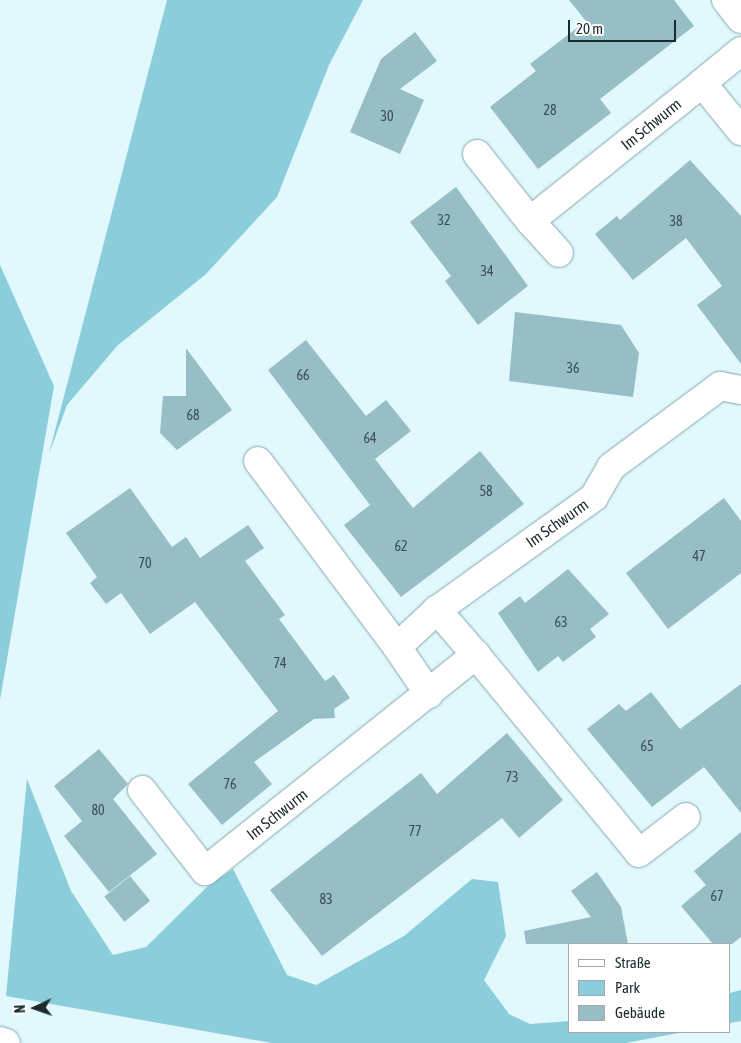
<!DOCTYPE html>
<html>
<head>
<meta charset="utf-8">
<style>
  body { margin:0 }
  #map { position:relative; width:741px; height:1043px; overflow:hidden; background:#e1f8fd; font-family:"Asap Condensed",sans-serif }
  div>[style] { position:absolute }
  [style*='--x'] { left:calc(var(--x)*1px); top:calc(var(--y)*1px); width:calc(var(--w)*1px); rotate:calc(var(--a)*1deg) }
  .green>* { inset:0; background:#8bcdda }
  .building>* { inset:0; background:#97bdc5; transform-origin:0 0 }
  .roads { filter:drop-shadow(0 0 1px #82a7af) drop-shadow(0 0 1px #82a7af) }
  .minor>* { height:28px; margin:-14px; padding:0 14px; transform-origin:14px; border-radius:14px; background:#fff }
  span { translate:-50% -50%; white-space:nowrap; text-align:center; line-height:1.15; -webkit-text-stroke:4px #fff; paint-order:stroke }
  .number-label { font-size:14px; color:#3a4f53 }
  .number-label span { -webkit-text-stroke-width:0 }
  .street-label { font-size:16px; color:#1b2a2d }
  .legend { position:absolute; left:568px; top:943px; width:162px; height:90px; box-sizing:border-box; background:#fff; border:1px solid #a4aaab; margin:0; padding:6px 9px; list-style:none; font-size:15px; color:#1b2a2d }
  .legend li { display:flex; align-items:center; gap:10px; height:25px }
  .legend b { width:25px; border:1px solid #a4aaab }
  .north { position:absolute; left:10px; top:983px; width:50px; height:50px; -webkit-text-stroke:4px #fff; paint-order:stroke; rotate:267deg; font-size:14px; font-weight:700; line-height:20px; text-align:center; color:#1b2a2d }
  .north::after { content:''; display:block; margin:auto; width:18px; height:22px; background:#1b2a2d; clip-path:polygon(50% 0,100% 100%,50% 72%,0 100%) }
  .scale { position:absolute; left:568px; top:20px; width:108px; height:22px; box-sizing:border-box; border:2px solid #1b2a2d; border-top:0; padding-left:6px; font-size:15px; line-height:18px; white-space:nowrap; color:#1b2a2d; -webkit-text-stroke:4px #fff; paint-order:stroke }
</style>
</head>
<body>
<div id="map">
  <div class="green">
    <div style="clip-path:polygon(167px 0,363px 0,329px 65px,277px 197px,206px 274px,117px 346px,67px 405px,49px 454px)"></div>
    <div style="clip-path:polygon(0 265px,54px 386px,0 700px)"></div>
    <div style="clip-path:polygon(27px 779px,71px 891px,113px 955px,146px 947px,208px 886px,233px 869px,287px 975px,316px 985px,404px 936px,472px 879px,498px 882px,506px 936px,484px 980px,509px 1014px,530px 1024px,570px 1021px,570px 1032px,684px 1032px,626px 1043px,272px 1043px,6px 996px)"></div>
    <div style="clip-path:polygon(741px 990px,741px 1021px,730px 1023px,730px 993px)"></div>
  </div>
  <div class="building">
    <div style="clip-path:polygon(569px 0,674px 0,694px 26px,600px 99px,611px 113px,538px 169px,490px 107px,536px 71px,530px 64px,586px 21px)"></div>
    <div style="clip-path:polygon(415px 32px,437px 61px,400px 89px,424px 100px,400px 154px,350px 132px,381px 59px)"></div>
    <div style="clip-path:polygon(690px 160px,741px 216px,741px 364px,697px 305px,722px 286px,686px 238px,633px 280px,595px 234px,617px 216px,620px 220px)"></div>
    <div style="clip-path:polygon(456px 187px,528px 286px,478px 325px,445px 281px,451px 276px,410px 222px)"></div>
    <div style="clip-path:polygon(515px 312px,621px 325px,639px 353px,633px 397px,509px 381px)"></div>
    <div style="clip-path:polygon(306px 340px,366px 416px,386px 400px,411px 431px,375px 459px,413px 508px,480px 451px,524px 504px,401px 597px,344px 525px,370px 505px,268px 370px)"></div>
    <div style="clip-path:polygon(186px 348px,232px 410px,177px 450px,160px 433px,163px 396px,186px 396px)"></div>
    <div style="clip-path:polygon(130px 488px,172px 547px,186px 537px,200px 558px,248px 525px,264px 548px,245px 561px,285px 615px,279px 619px,325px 681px,334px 675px,350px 698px,334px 709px,335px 718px,314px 719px,254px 762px,272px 784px,222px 825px,188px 784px,278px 711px,195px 602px,150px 634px,121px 593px,106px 604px,90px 583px,97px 577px,66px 533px)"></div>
    <div style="clip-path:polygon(724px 498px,741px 521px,741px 573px,668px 629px,626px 573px)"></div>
    <div style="clip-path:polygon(568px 569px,609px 614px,590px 629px,596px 637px,563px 662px,558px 656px,538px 672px,498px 613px,520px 596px,525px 603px)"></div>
    <div style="clip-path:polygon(741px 684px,741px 813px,704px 767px,652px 807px,587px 729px,619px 704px,626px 711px,651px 692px,680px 729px)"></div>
    <div style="clip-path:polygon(507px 733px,563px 800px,519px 838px,502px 818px,322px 956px,270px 890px,421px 773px,437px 794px)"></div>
    <div style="clip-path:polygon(99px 749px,128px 784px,113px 799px,157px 854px,109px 892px,64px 836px,82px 821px,54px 786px)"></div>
    <div style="clip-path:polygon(741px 832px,741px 937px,732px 944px,713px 944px,681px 906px,706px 885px,694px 871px)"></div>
    <div style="clip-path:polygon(597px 872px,621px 907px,628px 944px,526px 944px,524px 931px,591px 917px,571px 891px)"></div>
    <div style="left:130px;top:876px;width:32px;height:33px;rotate:51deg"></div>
  </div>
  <div class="roads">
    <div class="minor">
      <div style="--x:726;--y:0;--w:24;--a:52"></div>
      <div style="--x:741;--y:51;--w:50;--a:140.6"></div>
      <div style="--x:702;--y:83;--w:62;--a:50.9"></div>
      <div style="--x:477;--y:154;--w:85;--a:51.7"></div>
      <div style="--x:530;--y:221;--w:221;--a:-38.7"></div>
      <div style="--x:530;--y:221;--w:43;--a:47.8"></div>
      <div style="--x:258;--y:461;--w:232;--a:53.2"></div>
      <div style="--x:397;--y:647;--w:54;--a:-42.8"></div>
      <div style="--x:437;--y:610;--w:193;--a:-35.7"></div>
      <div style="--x:594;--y:497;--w:34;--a:-60"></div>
      <div style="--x:611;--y:467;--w:136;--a:-36.6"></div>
      <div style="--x:720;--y:386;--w:21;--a:11"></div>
      <div style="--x:397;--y:647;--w:57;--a:55.8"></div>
      <div style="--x:476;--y:655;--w:256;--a:50.5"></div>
      <div style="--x:639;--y:853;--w:59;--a:-37.5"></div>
      <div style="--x:142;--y:790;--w:103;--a:52.1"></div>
      <div style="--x:205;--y:871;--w:347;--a:-38.6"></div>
      <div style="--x:476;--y:655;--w:60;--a:-130.9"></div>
      <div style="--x:0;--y:1041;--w:6;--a:18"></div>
    </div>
  </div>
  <div class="number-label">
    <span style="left:550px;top:110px">28</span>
    <span style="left:387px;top:116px">30</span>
    <span style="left:444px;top:220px">32</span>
    <span style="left:676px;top:221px">38</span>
    <span style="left:487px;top:271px">34</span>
    <span style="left:573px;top:368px">36</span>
    <span style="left:303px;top:375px">66</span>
    <span style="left:193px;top:415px">68</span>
    <span style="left:370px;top:438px">64</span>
    <span style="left:486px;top:491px">58</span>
    <span style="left:401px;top:546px">62</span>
    <span style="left:699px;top:556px">47</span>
    <span style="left:145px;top:563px">70</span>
    <span style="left:561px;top:622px">63</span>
    <span style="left:280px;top:663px">74</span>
    <span style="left:647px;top:746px">65</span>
    <span style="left:512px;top:777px">73</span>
    <span style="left:230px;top:784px">76</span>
    <span style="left:98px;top:810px">80</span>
    <span style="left:415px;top:831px">77</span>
    <span style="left:717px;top:896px">67</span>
    <span style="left:326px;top:899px">83</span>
  </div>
  <div class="street-label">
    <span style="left:651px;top:124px;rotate:-39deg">Im Schwurm</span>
    <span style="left:557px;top:523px;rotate:-35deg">Im Schwurm</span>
    <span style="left:277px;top:814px;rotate:-38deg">Im Schwurm</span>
  </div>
  <ul class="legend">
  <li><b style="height:6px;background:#fff"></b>Straße</li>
  <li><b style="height:14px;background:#8bcdda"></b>Park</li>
  <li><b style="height:14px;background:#97bdc5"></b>Gebäude</li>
  </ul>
  <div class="north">N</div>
  <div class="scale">20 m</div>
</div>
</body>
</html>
